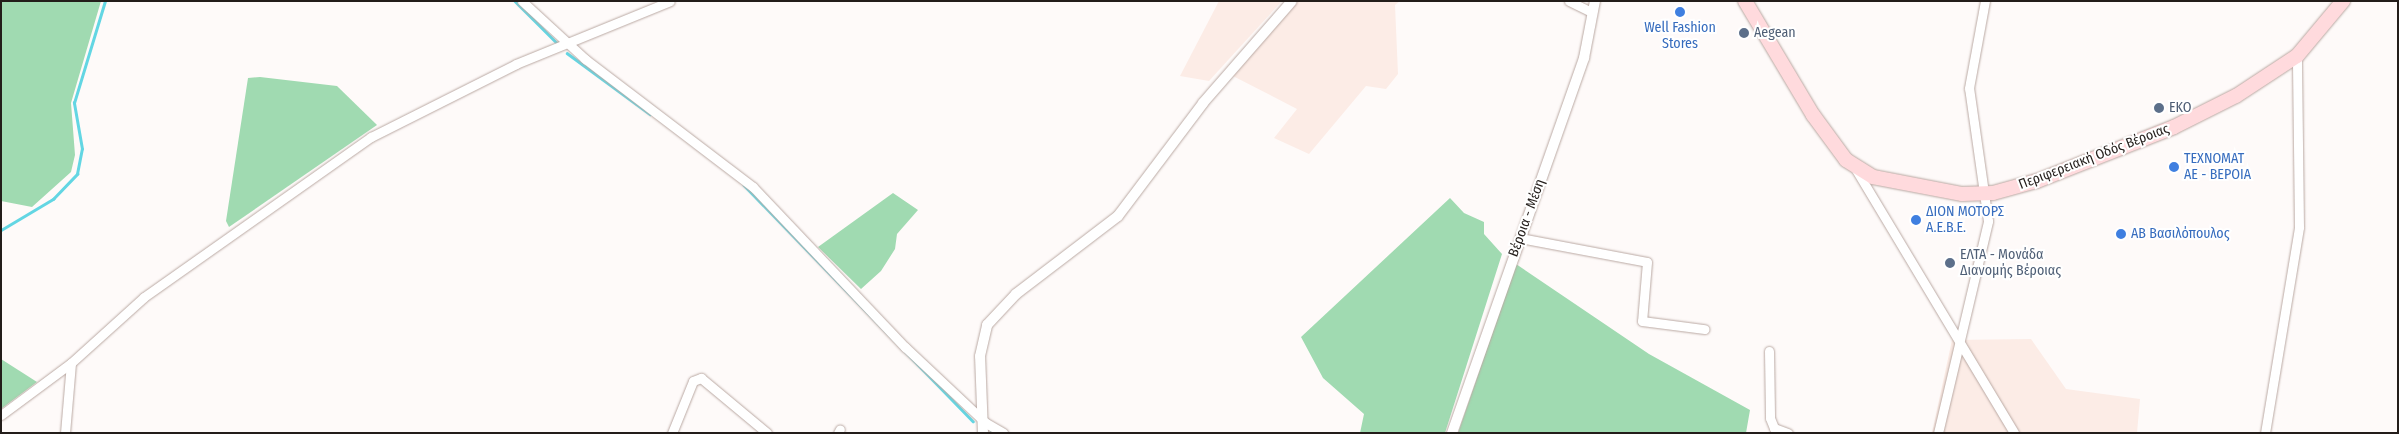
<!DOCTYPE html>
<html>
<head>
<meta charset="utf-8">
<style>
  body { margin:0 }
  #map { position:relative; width:2399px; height:434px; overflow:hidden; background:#fefaf9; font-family:"Fira Sans Condensed",sans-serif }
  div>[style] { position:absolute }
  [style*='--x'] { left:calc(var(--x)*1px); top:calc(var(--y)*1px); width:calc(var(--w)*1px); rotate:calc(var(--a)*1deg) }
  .built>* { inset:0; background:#fcece6 }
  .green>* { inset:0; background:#a0dab1 }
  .stream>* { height:2.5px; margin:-1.25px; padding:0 1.25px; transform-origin:1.25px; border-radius:1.25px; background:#63d6e3 }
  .roads { filter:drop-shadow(0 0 1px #baa9a3) drop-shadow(0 0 1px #baa9a3) }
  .minor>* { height:9px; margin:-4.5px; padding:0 4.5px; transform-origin:4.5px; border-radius:4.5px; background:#fff }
  .tertiary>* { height:10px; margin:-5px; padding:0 5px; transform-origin:5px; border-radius:5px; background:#fff }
  .primary>* { height:14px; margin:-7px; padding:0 7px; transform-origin:7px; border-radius:7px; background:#ffdadd }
  .dots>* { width:14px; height:14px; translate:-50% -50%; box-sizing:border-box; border:2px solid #fff; border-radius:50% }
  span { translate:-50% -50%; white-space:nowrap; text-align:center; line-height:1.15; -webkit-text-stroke:4px #fff; paint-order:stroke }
  .shop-label { font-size:14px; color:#366cbe }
  .left { translate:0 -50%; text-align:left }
  .service-label { font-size:14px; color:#4e5e75 }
  .street-label { font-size:14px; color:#231d1a }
  .frame { position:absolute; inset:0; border:2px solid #231d1a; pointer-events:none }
</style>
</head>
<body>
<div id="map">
  <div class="built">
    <div style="clip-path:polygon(1219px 1px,1281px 2px,1209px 81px,1180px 76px)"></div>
    <div style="clip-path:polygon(1298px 1px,1400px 1px,1395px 5px,1398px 74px,1386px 89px,1366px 86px,1309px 154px,1274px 138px,1297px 109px,1231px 75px)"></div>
    <div style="clip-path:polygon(2031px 339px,2066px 389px,2140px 399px,2137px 433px,1932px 433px,1952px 340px)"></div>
  </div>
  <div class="green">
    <div style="clip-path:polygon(1px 1px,101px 1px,71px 103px,75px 155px,71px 172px,32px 207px,1px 201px)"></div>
    <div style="clip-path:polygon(260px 77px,337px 86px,377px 125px,229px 227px,226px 221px,248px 78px)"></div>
    <div style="clip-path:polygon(893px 193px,918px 210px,897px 234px,895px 249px,881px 271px,861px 289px,818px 247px)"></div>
    <div style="clip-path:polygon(1450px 198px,1464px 213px,1484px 222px,1484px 234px,1502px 254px,1445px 433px,1360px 433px,1364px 414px,1323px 378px,1301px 337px)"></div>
    <div style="clip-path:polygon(1516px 264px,1649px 354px,1750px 410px,1746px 433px,1458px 433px)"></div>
    <div style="clip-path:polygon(1px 359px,37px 382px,1px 409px)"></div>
  </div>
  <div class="stream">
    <div style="--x:515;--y:1;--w:58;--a:45"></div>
    <div style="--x:567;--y:53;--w:103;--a:36.3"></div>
    <div style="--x:744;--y:185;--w:329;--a:45.9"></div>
    <div style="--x:1;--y:230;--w:61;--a:-30.8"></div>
    <div style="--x:53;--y:199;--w:35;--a:-46"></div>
    <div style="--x:77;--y:174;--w:25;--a:-79"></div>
    <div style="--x:82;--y:149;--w:47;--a:-99.9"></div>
    <div style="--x:74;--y:103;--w:107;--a:-73.1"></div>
    <div style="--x:991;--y:432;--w:1;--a:45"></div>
  </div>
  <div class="roads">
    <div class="minor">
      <div style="--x:522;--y:1;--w:86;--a:42.6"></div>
      <div style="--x:585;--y:59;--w:211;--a:37.3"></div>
      <div style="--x:753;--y:187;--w:221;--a:46.5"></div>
      <div style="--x:905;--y:347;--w:111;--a:43.2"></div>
      <div style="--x:986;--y:423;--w:20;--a:30"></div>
      <div style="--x:1569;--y:1;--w:25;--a:26"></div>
      <div style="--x:1855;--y:168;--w:309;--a:59"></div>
      <div style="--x:1520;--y:238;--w:129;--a:10.7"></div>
      <div style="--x:1647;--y:262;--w:59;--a:94.8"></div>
      <div style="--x:1642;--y:321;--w:63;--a:7.4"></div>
      <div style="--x:1769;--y:351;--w:67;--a:89.1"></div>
      <div style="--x:1770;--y:418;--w:11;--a:68"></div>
      <div style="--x:1774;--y:428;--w:15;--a:20"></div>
      <div style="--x:1;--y:415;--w:87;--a:-36.6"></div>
      <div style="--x:71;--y:363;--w:98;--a:-42.1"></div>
      <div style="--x:144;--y:297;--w:278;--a:-35.2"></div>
      <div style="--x:371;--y:137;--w:162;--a:-26.7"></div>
      <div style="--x:516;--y:64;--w:166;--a:-22.2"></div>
      <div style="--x:65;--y:433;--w:70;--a:-85.1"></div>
      <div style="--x:672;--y:433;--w:56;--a:-68"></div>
      <div style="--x:693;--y:381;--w:9;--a:-21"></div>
      <div style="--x:701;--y:378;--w:86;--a:39.8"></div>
      <div style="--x:838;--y:433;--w:4;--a:-63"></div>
      <div style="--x:1938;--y:433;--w:218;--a:-76.7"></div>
      <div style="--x:1988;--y:221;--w:134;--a:-98.1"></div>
      <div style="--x:1969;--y:88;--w:88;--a:-79.6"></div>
      <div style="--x:2265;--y:433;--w:209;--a:-80.6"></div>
      <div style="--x:2299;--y:227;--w:171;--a:-90.7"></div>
    </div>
    <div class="tertiary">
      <div style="--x:983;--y:433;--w:77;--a:-92.2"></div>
      <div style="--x:980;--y:356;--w:32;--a:-77"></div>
      <div style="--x:987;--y:325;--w:42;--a:-46.9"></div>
      <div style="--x:1016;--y:294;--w:128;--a:-37.4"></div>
      <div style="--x:1118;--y:216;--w:141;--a:-53"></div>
      <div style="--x:1203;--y:103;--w:135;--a:-48.9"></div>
      <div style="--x:1452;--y:433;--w:398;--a:-70.6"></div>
      <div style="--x:1584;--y:58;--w:58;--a:-79.1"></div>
    </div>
    <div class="primary">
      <div style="--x:1745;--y:1;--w:133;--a:59.2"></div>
      <div style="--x:1813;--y:115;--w:56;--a:53.7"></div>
      <div style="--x:1846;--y:160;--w:32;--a:32"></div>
      <div style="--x:1873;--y:177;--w:91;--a:10.8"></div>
      <div style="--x:1962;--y:194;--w:31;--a:-2"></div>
      <div style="--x:1993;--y:193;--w:46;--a:-15.3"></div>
      <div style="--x:2037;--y:181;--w:147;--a:-21.5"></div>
      <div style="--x:2174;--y:127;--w:69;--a:-26.6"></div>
      <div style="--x:2236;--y:96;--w:73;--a:-33.3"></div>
      <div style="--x:2297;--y:56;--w:72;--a:-50.1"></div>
    </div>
  </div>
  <div class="dots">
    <div style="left:1680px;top:12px;background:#3f7fe0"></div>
    <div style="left:1744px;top:33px;background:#5c6f8a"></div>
    <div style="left:2159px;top:108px;background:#5c6f8a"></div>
    <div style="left:2174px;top:167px;background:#3f7fe0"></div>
    <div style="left:1916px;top:220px;background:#3f7fe0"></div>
    <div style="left:2121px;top:234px;background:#3f7fe0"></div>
    <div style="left:1950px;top:263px;background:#5c6f8a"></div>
  </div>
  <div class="shop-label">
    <span style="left:1680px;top:36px">Well Fashion<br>Stores</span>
    <span class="left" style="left:2184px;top:167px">ΤΕΧΝΟΜΑΤ<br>ΑΕ - ΒΕΡΟΙΑ</span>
    <span class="left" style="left:1926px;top:220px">ΔΙΟΝ ΜΟΤΟΡΣ<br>Α.Ε.Β.Ε.</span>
    <span class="left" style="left:2131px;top:234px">ΑΒ Βασιλόπουλος</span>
  </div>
  <div class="service-label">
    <span class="left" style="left:1754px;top:33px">Aegean</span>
    <span class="left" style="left:2169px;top:108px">EKO</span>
    <span class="left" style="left:1960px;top:263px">ΕΛΤΑ - Μονάδα<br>Διανομής Βέροιας</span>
  </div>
  <div class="street-label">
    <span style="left:2094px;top:157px;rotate:-21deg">Περιφερειακή Οδός Βέροιας</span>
    <span style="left:1527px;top:218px;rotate:-70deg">Βέροια - Μέση</span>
  </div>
  <div class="frame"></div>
</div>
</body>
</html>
